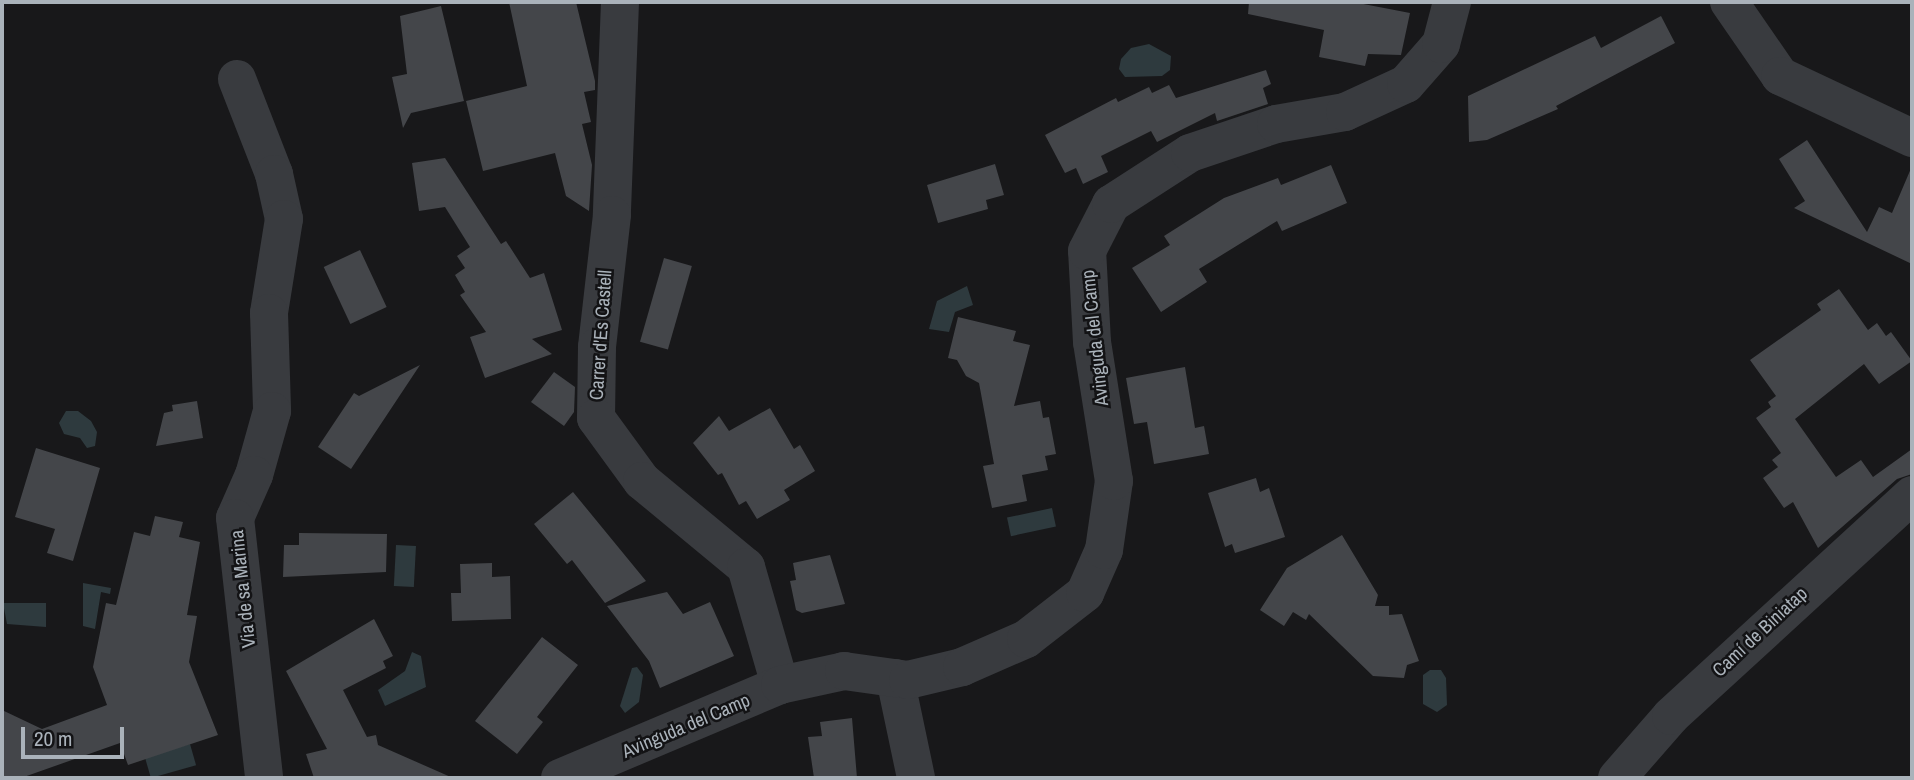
<!DOCTYPE html>
<html>
<head>
<meta charset="utf-8">
<style>
  body { margin:0 }
  #map { position:relative; width:1914px; height:780px; overflow:hidden; background:#18181a; font-family:"Archivo Narrow",sans-serif }
  div>[style] { position:absolute }
  [style*='--x'] { left:calc(var(--x)*1px); top:calc(var(--y)*1px); width:calc(var(--w)*1px); rotate:calc(var(--a)*1deg) }
  .water>* { inset:0; background:#2e3a3e; transform-origin:0 0 }
  .building>* { inset:0; background:#44464a; transform-origin:0 0 }
  .minor>* { height:38px; margin:-19px; padding:0 19px; transform-origin:19px; border-radius:19px; background:#393b3f }
  span { translate:-50% -50%; white-space:nowrap; text-align:center; line-height:1.15; -webkit-text-stroke:5px #131315; paint-order:stroke }
  .street-label { font-size:19px; color:#aab2ba }
  .frame { position:absolute; inset:0; border:4px solid #aab2ba; pointer-events:none }
  .scale { position:absolute; left:21px; top:727px; width:103px; height:32px; box-sizing:border-box; border:4px solid #aab2ba; border-top:0; padding-left:9px; font-size:21px; line-height:24px; white-space:nowrap; color:#aab2ba; -webkit-text-stroke:5px #131315; paint-order:stroke }
</style>
</head>
<body>
<div id="map">
  <div class="water">
    <div style="clip-path:polygon(1149px 44px,1171px 56px,1170px 70px,1162px 76px,1125px 77px,1119px 69px,1121px 59px,1131px 48px)"></div>
    <div style="clip-path:polygon(967px 286px,973px 305px,955px 312px,949px 332px,929px 329px,937px 301px)"></div>
    <div style="clip-path:polygon(66px 411px,78px 411px,91px 421px,97px 432px,95px 446px,87px 448px,80px 438px,64px 434px,59px 423px)"></div>
    <div style="left:1052px;top:508px;width:19px;height:46px;rotate:78deg"></div>
    <div style="left:396px;top:545px;width:20px;height:41px;rotate:3deg"></div>
    <div style="clip-path:polygon(83px 583px,111px 588px,110px 594px,101px 592px,95px 629px,83px 626px)"></div>
    <div style="clip-path:polygon(3px 603px,46px 603px,46px 627px,7px 624px)"></div>
    <div style="clip-path:polygon(412px 652px,421px 656px,426px 687px,385px 706px,378px 690px,405px 671px)"></div>
    <div style="clip-path:polygon(637px 667px,643px 675px,639px 702px,625px 713px,620px 706px,632px 668px)"></div>
    <div style="clip-path:polygon(1430px 670px,1441px 670px,1446px 678px,1447px 705px,1437px 712px,1423px 704px,1423px 675px)"></div>
    <div style="left:190px;top:744px;width:22px;height:47px;rotate:74deg"></div>
  </div>
  <div class="building">
    <div style="clip-path:polygon(509px 2px,576px 2px,595px 81px,595px 90px,584px 92px,591px 122px,582px 124px,592px 165px,589px 211px,566px 196px,555px 153px,483px 171px,466px 101px,527px 86px)"></div>
    <div style="clip-path:polygon(1249px 2px,1353px 2px,1410px 13px,1401px 55px,1368px 54px,1365px 66px,1319px 57px,1324px 30px,1248px 14px)"></div>
    <div style="clip-path:polygon(441px 6px,464px 101px,411px 113px,403px 128px,392px 77px,407px 74px,400px 16px)"></div>
    <div style="clip-path:polygon(1661px 16px,1675px 43px,1556px 106px,1558px 109px,1487px 140px,1469px 142px,1468px 96px,1595px 36px,1601px 48px)"></div>
    <div style="clip-path:polygon(1266px 70px,1271px 84px,1263px 88px,1268px 104px,1217px 121px,1215px 113px,1157px 142px,1151px 131px,1101px 156px,1108px 172px,1083px 184px,1076px 168px,1065px 173px,1045px 135px,1116px 98px,1118px 102px,1149px 87px,1152px 93px,1169px 85px,1176px 98px)"></div>
    <div style="clip-path:polygon(1807px 140px,1867px 232px,1879px 207px,1892px 213px,1912px 166px,1912px 264px,1794px 208px,1805px 201px,1779px 159px)"></div>
    <div style="clip-path:polygon(445px 158px,501px 244px,506px 241px,530px 278px,544px 273px,562px 330px,532px 339px,552px 354px,485px 378px,470px 337px,486px 332px,460px 295px,465px 292px,455px 275px,465px 268px,457px 256px,470px 247px,445px 207px,419px 211px,412px 163px)"></div>
    <div style="clip-path:polygon(995px 164px,1004px 195px,986px 200px,988px 209px,938px 223px,927px 185px)"></div>
    <div style="clip-path:polygon(1331px 165px,1347px 203px,1282px 231px,1277px 221px,1199px 269px,1207px 282px,1161px 312px,1132px 268px,1170px 245px,1164px 236px,1224px 198px,1278px 178px,1281px 185px)"></div>
    <div style="left:360px;top:250px;width:63px;height:40px;rotate:65deg"></div>
    <div style="left:664px;top:258px;width:29px;height:87px;rotate:16deg"></div>
    <div style="clip-path:polygon(1839px 289px,1868px 330px,1877px 323px,1886px 336px,1891px 332px,1912px 361px,1879px 384px,1864px 364px,1795px 419px,1836px 477px,1861px 460px,1873px 477px,1912px 449px,1912px 474px,1897px 479px,1818px 548px,1793px 502px,1784px 508px,1763px 478px,1778px 467px,1772px 460px,1781px 453px,1756px 418px,1771px 407px,1768px 402px,1776px 396px,1750px 360px,1821px 310px,1817px 304px)"></div>
    <div style="clip-path:polygon(958px 317px,1016px 331px,1013px 341px,1030px 345px,1014px 406px,1040px 401px,1043px 418px,1049px 417px,1056px 454px,1045px 456px,1048px 470px,1022px 475px,1027px 501px,992px 508px,983px 466px,994px 464px,979px 383px,966px 376px,957px 360px,948px 358px)"></div>
    <div style="clip-path:polygon(420px 365px,351px 469px,318px 447px,354px 393px,359px 396px)"></div>
    <div style="clip-path:polygon(1185px 367px,1195px 428px,1204px 426px,1209px 454px,1154px 464px,1147px 422px,1134px 424px,1126px 378px)"></div>
    <div style="clip-path:polygon(554px 372px,575px 387px,574px 412px,564px 426px,531px 402px)"></div>
    <div style="clip-path:polygon(197px 401px,203px 438px,156px 446px,164px 413px,173px 411px,172px 405px)"></div>
    <div style="clip-path:polygon(770px 408px,794px 449px,800px 445px,815px 471px,784px 490px,790px 500px,757px 519px,746px 501px,739px 505px,722px 473px,718px 475px,693px 443px,719px 416px,729px 431px)"></div>
    <div style="clip-path:polygon(36px 448px,100px 468px,73px 561px,47px 553px,55px 529px,15px 517px)"></div>
    <div style="clip-path:polygon(1256px 478px,1260px 492px,1269px 488px,1285px 537px,1235px 553px,1232px 544px,1225px 547px,1208px 493px)"></div>
    <div style="clip-path:polygon(573px 492px,646px 581px,605px 603px,572px 560px,567px 564px,534px 524px)"></div>
    <div style="clip-path:polygon(155px 516px,183px 522px,179px 537px,200px 542px,187px 615px,197px 616px,189px 662px,218px 735px,128px 765px,120px 743px,21px 778px,2px 778px,2px 710px,42px 729px,107px 705px,93px 667px,106px 603px,116px 605px,134px 532px,150px 536px)"></div>
    <div style="clip-path:polygon(299px 533px,387px 534px,386px 572px,283px 577px,284px 545px,299px 545px)"></div>
    <div style="clip-path:polygon(1342px 535px,1378px 595px,1375px 606px,1389px 606px,1389px 615px,1402px 614px,1419px 661px,1407px 665px,1404px 678px,1373px 676px,1309px 614px,1306px 620px,1293px 612px,1284px 626px,1260px 610px,1287px 568px)"></div>
    <div style="clip-path:polygon(830px 555px,845px 604px,802px 613px,796px 610px,790px 581px,796px 580px,793px 563px)"></div>
    <div style="clip-path:polygon(492px 563px,492px 577px,510px 576px,511px 619px,452px 621px,451px 593px,461px 593px,460px 564px)"></div>
    <div style="clip-path:polygon(667px 592px,683px 614px,710px 602px,734px 656px,660px 688px,649px 661px,607px 606px)"></div>
    <div style="clip-path:polygon(374px 619px,393px 656px,383px 661px,386px 668px,343px 690px,367px 737px,376px 735px,378px 745px,453px 778px,314px 778px,306px 754px,327px 749px,286px 671px)"></div>
    <div style="clip-path:polygon(542px 637px,578px 665px,537px 717px,543px 722px,517px 754px,475px 721px)"></div>
    <div style="clip-path:polygon(852px 718px,857px 778px,814px 778px,808px 737px,822px 736px,820px 722px)"></div>
  </div>
  <div class="minor">
    <div style="--x:620;--y:2;--w:213;--a:92.2"></div>
    <div style="--x:612;--y:215;--w:133;--a:96.5"></div>
    <div style="--x:597;--y:347;--w:71;--a:90.8"></div>
    <div style="--x:596;--y:418;--w:78;--a:53.9"></div>
    <div style="--x:642;--y:481;--w:135;--a:39.6"></div>
    <div style="--x:746;--y:567;--w:123;--a:73.9"></div>
    <div style="--x:1729;--y:2;--w:90;--a:55.4"></div>
    <div style="--x:1780;--y:76;--w:146;--a:25.2"></div>
    <div style="--x:237;--y:79;--w:102;--a:68.7"></div>
    <div style="--x:274;--y:174;--w:46;--a:77.5"></div>
    <div style="--x:284;--y:219;--w:95;--a:99.1"></div>
    <div style="--x:269;--y:313;--w:98;--a:88.2"></div>
    <div style="--x:272;--y:411;--w:66;--a:105.7"></div>
    <div style="--x:254;--y:475;--w:47;--a:113.8"></div>
    <div style="--x:235;--y:518;--w:262;--a:83.6"></div>
    <div style="--x:895;--y:678;--w:102;--a:78.1"></div>
    <div style="--x:560;--y:778;--w:239;--a:-22.9"></div>
    <div style="--x:780;--y:685;--w:66;--a:-12.3"></div>
    <div style="--x:844;--y:671;--w:65;--a:8"></div>
    <div style="--x:908;--y:680;--w:56;--a:-13.5"></div>
    <div style="--x:962;--y:667;--w:70;--a:-23.6"></div>
    <div style="--x:1026;--y:639;--w:75;--a:-37.9"></div>
    <div style="--x:1085;--y:593;--w:47;--a:-66.2"></div>
    <div style="--x:1104;--y:550;--w:70;--a:-81.8"></div>
    <div style="--x:1114;--y:481;--w:141;--a:-99"></div>
    <div style="--x:1092;--y:342;--w:91;--a:-93.1"></div>
    <div style="--x:1087;--y:251;--w:53;--a:-62.9"></div>
    <div style="--x:1111;--y:204;--w:94;--a:-32.8"></div>
    <div style="--x:1190;--y:153;--w:91;--a:-18.6"></div>
    <div style="--x:1276;--y:124;--w:70;--a:-9.9"></div>
    <div style="--x:1345;--y:112;--w:67;--a:-24.7"></div>
    <div style="--x:1406;--y:84;--w:53;--a:-48.8"></div>
    <div style="--x:1441;--y:44;--w:43;--a:-75.3"></div>
    <div style="--x:1617;--y:778;--w:82;--a:-48.9"></div>
    <div style="--x:1671;--y:716;--w:327;--a:-42.5"></div>
  </div>
  <div class="street-label">
    <span style="left:601px;top:335px;rotate:-86deg">Carrer d'Es Castell</span>
    <span style="left:1095px;top:338px;rotate:-96deg">Avinguda del Camp</span>
    <span style="left:243px;top:589px;rotate:-96deg">Via de sa Marina</span>
    <span style="left:1760px;top:632px;rotate:-43deg">Camí de Biniatap</span>
    <span style="left:686px;top:726px;rotate:-23deg">Avinguda del Camp</span>
  </div>
  <div class="frame"></div>
  <div class="scale">20 m</div>
</div>
</body>
</html>
